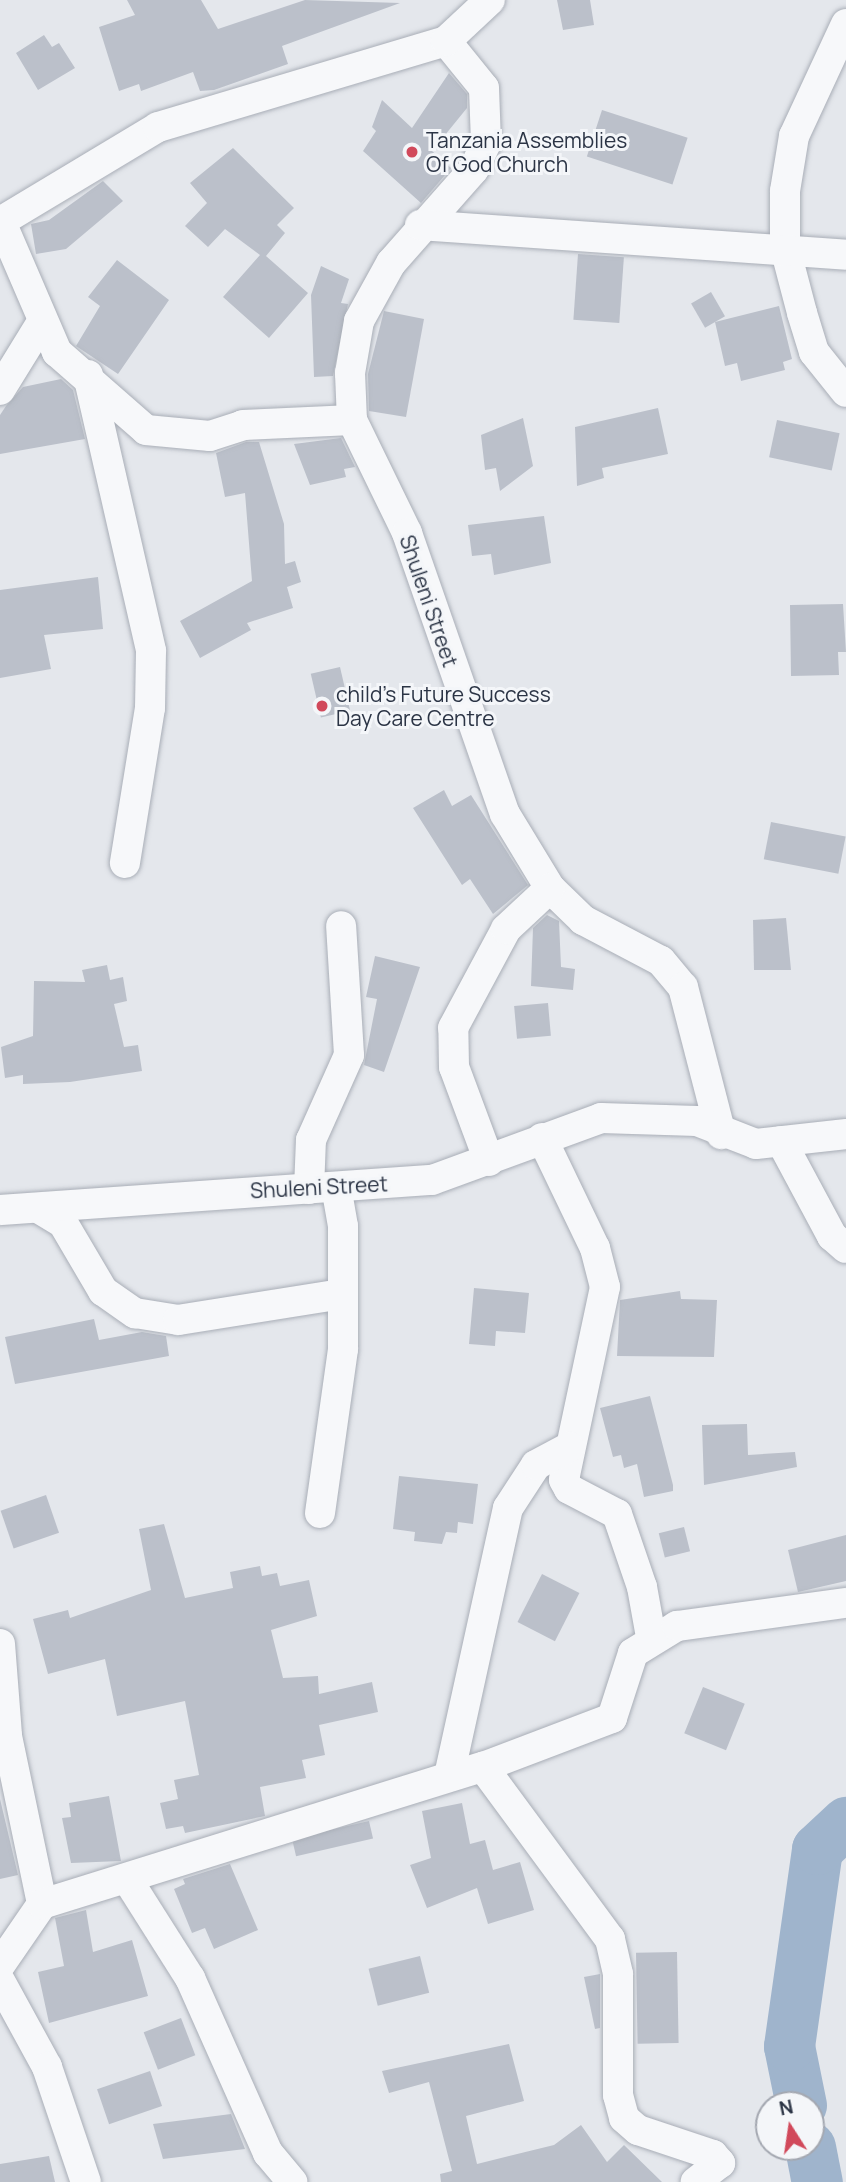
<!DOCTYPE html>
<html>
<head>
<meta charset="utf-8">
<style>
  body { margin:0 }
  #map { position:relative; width:846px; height:2182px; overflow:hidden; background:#e4e7ec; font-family:Manrope,sans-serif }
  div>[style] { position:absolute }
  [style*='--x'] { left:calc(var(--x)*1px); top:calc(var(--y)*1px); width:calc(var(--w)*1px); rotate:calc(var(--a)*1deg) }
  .river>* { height:51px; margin:-25.5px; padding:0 25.5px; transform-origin:25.5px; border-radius:25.5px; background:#9fb4cc }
  .building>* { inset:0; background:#bbc0ca; transform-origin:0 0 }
  .roads { filter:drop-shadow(0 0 2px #a9aeb7) drop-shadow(0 0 2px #a9aeb7) }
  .minor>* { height:30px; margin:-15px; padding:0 15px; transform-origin:15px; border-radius:15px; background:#f7f8fa }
  .dots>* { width:19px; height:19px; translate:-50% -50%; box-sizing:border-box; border:4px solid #f4f6f9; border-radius:50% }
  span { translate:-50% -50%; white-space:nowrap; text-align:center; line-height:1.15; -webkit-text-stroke:6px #f4f6f9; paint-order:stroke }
  .poi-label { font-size:21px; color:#2b3445 }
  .left { translate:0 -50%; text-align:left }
  .street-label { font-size:21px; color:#2b3445 }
  .north { position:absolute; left:755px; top:2091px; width:70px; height:70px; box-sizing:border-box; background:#f4f6f9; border:2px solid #a4a8b1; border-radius:50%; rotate:348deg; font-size:19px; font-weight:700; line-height:28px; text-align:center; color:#2b3445 }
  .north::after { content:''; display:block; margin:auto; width:24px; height:32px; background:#d1495b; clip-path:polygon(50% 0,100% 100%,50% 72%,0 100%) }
</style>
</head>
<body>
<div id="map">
  <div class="river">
    <div style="--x:801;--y:2105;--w:60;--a:-101.5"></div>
    <div style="--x:789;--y:2046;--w:199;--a:-81.9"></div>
    <div style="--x:817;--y:1849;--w:40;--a:-43"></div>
    <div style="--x:810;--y:2147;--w:36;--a:79"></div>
  </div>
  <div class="building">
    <div style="clip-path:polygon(127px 0,201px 0,218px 29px,305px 0,400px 3px,282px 46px,288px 64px,214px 90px,200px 91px,193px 72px,141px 91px,139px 84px,119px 91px,99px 27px,135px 15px)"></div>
    <div style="clip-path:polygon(557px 0,590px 0,594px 25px,563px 30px)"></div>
    <div style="clip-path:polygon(44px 35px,52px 47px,59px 43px,75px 68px,38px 90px,16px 53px)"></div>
    <div style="clip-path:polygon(449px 73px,467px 94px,467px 108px,432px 151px,451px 168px,421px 203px,363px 151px,376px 131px,372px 127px,382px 100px,412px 128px)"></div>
    <div style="left:602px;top:110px;width:90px;height:49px;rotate:18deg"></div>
    <div style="clip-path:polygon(233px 148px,294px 208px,277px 225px,285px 233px,266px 256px,308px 293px,269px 338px,223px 297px,260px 255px,225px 229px,208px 247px,185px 226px,207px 203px,190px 183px)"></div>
    <div style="clip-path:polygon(103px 181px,123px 201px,66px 249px,36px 254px,31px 224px,49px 220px)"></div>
    <div style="left:578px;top:254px;width:46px;height:66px;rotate:4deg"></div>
    <div style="clip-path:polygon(117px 260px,169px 300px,118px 374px,76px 346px,100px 306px,88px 297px)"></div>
    <div style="clip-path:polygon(321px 266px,349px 279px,341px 303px,348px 304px,333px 376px,314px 377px,311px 295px)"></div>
    <div style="left:711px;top:292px;width:28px;height:23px;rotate:60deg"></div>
    <div style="clip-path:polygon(779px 306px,792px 359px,783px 362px,785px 370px,741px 381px,737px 363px,725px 366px,715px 322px)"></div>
    <div style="clip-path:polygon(384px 311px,424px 319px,406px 417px,369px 411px,368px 374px)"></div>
    <div style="clip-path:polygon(61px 379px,73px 390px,85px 439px,0 454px,0 415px,6px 406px,23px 387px)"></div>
    <div style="clip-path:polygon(658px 408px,668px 454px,602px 468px,604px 478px,577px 486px,575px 427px)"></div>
    <div style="clip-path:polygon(523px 418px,533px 466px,500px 491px,496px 468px,485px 470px,481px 435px)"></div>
    <div style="left:777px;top:420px;width:64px;height:38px;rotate:12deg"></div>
    <div style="clip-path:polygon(341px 438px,355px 467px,344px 469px,346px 477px,310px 485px,294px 444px)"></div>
    <div style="clip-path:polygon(246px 442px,259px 442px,284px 524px,285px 564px,295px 561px,301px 582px,287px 587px,293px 608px,247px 623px,251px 630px,200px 658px,180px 621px,252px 581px,245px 493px,225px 497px,216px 453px)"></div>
    <div style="clip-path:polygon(544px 516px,551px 563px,494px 575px,491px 554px,472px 556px,468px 525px)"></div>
    <div style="clip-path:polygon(98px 577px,103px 629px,44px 635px,51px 669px,0 678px,0 590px)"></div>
    <div style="clip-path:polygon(843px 604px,846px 652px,838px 652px,839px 675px,791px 676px,790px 605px)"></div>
    <div style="left:340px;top:667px;width:45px;height:30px;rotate:77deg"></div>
    <div style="clip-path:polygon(444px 790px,452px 806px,471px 795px,528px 885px,493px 914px,470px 879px,462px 885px,413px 808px)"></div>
    <div style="left:771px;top:822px;width:76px;height:38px;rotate:11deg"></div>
    <div style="clip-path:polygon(547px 915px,559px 921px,561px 967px,575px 969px,573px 990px,531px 986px,533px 928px)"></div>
    <div style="clip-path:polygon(786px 918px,791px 970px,754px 970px,753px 920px)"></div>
    <div style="clip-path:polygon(375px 956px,420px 967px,384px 1072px,364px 1065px,377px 999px,366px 997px)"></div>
    <div style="clip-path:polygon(107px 965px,110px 980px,123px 977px,127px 1001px,114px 1004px,124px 1047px,138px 1045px,142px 1071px,70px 1082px,23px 1084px,23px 1075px,5px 1078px,1px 1047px,33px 1036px,34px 981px,85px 982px,82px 970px)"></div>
    <div style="left:548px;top:1003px;width:33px;height:34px;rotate:85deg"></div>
    <div style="clip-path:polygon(474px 1288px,529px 1293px,525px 1333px,496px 1331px,495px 1346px,469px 1344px)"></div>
    <div style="clip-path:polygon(680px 1291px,681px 1299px,717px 1300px,714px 1357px,617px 1356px,620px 1300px)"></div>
    <div style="clip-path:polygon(94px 1319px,99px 1340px,142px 1332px,166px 1336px,169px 1356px,15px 1384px,5px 1337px)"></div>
    <div style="clip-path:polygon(650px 1396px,673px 1485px,673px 1491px,644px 1497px,637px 1464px,624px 1468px,621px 1455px,613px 1457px,600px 1408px)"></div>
    <div style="clip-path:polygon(747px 1424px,748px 1455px,795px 1452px,797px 1467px,704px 1485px,702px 1425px)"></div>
    <div style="clip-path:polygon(399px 1476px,478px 1484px,473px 1524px,458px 1522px,457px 1533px,446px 1532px,442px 1544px,414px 1541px,415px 1532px,393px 1529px)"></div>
    <div style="left:46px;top:1495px;width:40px;height:48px;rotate:71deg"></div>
    <div style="clip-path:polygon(164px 1524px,185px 1598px,233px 1588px,230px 1572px,260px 1566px,262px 1576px,277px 1573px,280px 1586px,309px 1580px,317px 1616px,271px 1630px,283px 1678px,318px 1676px,319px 1694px,372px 1682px,378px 1712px,319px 1725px,325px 1755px,302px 1760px,306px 1778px,260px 1787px,265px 1816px,185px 1833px,183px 1826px,166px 1829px,160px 1803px,178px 1799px,174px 1780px,199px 1775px,185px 1701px,117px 1716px,105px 1659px,48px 1674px,33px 1619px,68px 1610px,70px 1618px,151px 1590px,139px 1529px)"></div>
    <div style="left:684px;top:1527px;width:25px;height:26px;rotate:76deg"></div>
    <div style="clip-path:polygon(846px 1535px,846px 1581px,798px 1592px,788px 1550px)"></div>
    <div style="left:542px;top:1574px;width:42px;height:54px;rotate:27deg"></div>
    <div style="left:703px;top:1687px;width:45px;height:50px;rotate:22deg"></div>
    <div style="clip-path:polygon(109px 1796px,121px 1861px,71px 1863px,62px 1818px,71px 1817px,69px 1803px)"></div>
    <div style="clip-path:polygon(0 1799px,18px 1875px,0 1879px)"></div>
    <div style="clip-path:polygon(462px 1803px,470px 1844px,485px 1840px,493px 1870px,520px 1862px,534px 1910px,488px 1924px,477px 1888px,427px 1908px,410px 1865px,431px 1858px,422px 1811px)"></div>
    <div style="left:369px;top:1821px;width:18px;height:79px;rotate:77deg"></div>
    <div style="clip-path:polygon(230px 1864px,258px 1930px,214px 1949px,205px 1928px,192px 1933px,174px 1889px,185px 1884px,183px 1879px)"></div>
    <div style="clip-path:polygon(86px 1910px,93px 1952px,132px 1940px,148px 1996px,49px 2023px,38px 1972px,64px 1966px,55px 1918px)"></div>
    <div style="left:677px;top:1952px;width:91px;height:41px;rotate:89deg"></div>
    <div style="left:420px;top:1956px;width:38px;height:53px;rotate:76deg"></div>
    <div style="clip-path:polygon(600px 1974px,600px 2028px,595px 2029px,584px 1977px)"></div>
    <div style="left:181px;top:2018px;width:40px;height:40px;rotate:69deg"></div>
    <div style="clip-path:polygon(509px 2044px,524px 2101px,466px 2116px,477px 2164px,554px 2145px,581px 2125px,607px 2162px,624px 2145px,662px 2182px,441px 2182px,440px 2174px,452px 2171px,429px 2082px,389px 2093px,382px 2071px)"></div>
    <div style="left:150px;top:2071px;width:37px;height:56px;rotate:71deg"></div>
    <div style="clip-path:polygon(231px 2114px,245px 2149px,163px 2159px,153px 2124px)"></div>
    <div style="clip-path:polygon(49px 2156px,55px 2182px,0 2182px,0 2164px)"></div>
  </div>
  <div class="roads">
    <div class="minor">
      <div style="--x:846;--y:24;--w:123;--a:114.9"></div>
      <div style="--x:794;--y:136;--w:56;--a:99.3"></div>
      <div style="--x:785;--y:191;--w:57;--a:90"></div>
      <div style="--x:785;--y:248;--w:67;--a:75.3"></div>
      <div style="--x:802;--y:313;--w:41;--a:72.9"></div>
      <div style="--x:814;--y:352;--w:51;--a:51.3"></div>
      <div style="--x:446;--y:41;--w:60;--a:51"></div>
      <div style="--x:484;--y:88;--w:55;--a:87.9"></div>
      <div style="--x:486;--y:143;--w:29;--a:115"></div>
      <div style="--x:474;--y:169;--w:125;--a:131.4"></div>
      <div style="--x:391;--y:263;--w:66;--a:118.9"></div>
      <div style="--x:359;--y:321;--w:53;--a:99.8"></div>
      <div style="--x:350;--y:373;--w:47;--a:87.6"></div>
      <div style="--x:352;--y:420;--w:126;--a:64"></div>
      <div style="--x:407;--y:533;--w:298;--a:70.8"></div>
      <div style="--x:505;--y:814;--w:87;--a:58.7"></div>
      <div style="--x:550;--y:888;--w:46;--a:44.1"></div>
      <div style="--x:583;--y:920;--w:88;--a:27.7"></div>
      <div style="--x:661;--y:961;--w:34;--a:50"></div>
      <div style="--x:683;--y:987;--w:152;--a:75.5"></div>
      <div style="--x:0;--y:222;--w:184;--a:-31"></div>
      <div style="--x:158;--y:127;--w:301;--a:-16.6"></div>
      <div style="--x:446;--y:41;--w:60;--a:-43"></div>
      <div style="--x:1;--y:222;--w:142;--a:66.7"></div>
      <div style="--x:57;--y:352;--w:118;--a:41.2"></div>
      <div style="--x:146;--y:430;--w:64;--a:5.4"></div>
      <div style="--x:210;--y:436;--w:35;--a:-18"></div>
      <div style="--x:243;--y:425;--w:109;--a:-2.6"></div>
      <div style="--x:420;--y:225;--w:427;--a:4"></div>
      <div style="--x:88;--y:375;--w:283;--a:77.1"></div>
      <div style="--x:151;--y:651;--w:57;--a:91"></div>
      <div style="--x:150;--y:708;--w:157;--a:99.2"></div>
      <div style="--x:0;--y:390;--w:76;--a:-58.4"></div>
      <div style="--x:542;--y:1138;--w:122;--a:64.3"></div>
      <div style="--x:595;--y:1248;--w:40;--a:75.6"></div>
      <div style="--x:605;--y:1287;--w:197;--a:102"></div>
      <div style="--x:564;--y:1480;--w:10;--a:61"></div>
      <div style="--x:569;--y:1489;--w:54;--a:27.5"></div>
      <div style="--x:617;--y:1514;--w:77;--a:71.1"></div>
      <div style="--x:642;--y:1587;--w:51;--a:79.8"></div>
      <div style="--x:781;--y:1141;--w:108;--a:61.8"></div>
      <div style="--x:832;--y:1236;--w:18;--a:41"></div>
      <div style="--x:489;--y:1161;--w:100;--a:-110.4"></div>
      <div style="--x:454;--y:1067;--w:39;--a:-91"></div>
      <div style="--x:453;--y:1028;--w:112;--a:-61.8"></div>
      <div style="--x:506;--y:929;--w:60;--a:-43"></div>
      <div style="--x:309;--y:1189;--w:49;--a:-87.7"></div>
      <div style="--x:311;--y:1140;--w:93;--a:-65.9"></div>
      <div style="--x:349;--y:1055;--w:129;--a:-93.5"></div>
      <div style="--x:38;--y:1208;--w:29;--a:31"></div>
      <div style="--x:63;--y:1223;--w:79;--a:59.5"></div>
      <div style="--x:103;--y:1291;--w:39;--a:35"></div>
      <div style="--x:135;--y:1313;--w:44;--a:9.2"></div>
      <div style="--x:178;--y:1320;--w:166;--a:-9"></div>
      <div style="--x:0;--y:1210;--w:433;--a:-4"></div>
      <div style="--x:432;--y:1180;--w:180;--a:-20.1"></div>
      <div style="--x:601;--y:1118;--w:96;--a:1.8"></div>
      <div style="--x:697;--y:1121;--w:63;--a:21.3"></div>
      <div style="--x:756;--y:1144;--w:91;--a:-6.3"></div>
      <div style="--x:320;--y:1513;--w:166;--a:-82"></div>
      <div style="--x:343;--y:1349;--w:123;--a:-90"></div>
      <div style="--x:343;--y:1226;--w:39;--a:-100"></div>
      <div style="--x:0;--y:1644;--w:92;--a:85.6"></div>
      <div style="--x:7;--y:1736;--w:172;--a:78.2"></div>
      <div style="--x:42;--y:1904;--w:74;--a:124.5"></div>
      <div style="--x:483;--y:1767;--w:214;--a:53.6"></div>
      <div style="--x:610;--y:1939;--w:36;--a:77"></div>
      <div style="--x:618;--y:1974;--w:121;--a:90"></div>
      <div style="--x:618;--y:2095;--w:24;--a:75"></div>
      <div style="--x:624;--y:2118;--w:18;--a:41"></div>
      <div style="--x:638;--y:2130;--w:79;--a:18.4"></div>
      <div style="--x:713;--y:2155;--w:11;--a:49"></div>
      <div style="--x:720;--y:2163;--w:31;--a:142"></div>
      <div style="--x:449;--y:1776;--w:274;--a:-77.6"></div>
      <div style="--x:508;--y:1508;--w:51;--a:-56.9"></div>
      <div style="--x:536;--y:1465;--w:38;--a:-28"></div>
      <div style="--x:129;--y:1882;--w:114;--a:57.6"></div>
      <div style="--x:190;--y:1978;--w:192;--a:66"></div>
      <div style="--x:268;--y:2153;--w:38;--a:50"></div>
      <div style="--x:42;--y:1904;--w:462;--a:-17.3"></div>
      <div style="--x:483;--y:1767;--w:138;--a:-20.8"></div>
      <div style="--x:612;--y:1718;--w:68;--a:-72.1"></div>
      <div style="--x:633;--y:1653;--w:52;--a:-31.5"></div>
      <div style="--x:677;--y:1626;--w:171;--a:-7.8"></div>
      <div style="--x:0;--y:1981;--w:98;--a:61.3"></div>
      <div style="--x:47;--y:2067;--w:121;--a:71.3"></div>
    </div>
  </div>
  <div class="dots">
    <div style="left:412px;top:152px;background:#d1495b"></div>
    <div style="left:322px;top:706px;background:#d1495b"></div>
  </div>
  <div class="poi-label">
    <span class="left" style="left:426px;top:152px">Tanzania Assemblies<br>Of God Church</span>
    <span class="left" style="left:336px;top:706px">child's Future Success<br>Day Care Centre</span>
  </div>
  <div class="street-label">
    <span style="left:429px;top:601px;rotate:71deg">Shuleni Street</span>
    <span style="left:319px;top:1187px;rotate:-3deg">Shuleni Street</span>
  </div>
  <div class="north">N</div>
</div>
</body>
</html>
